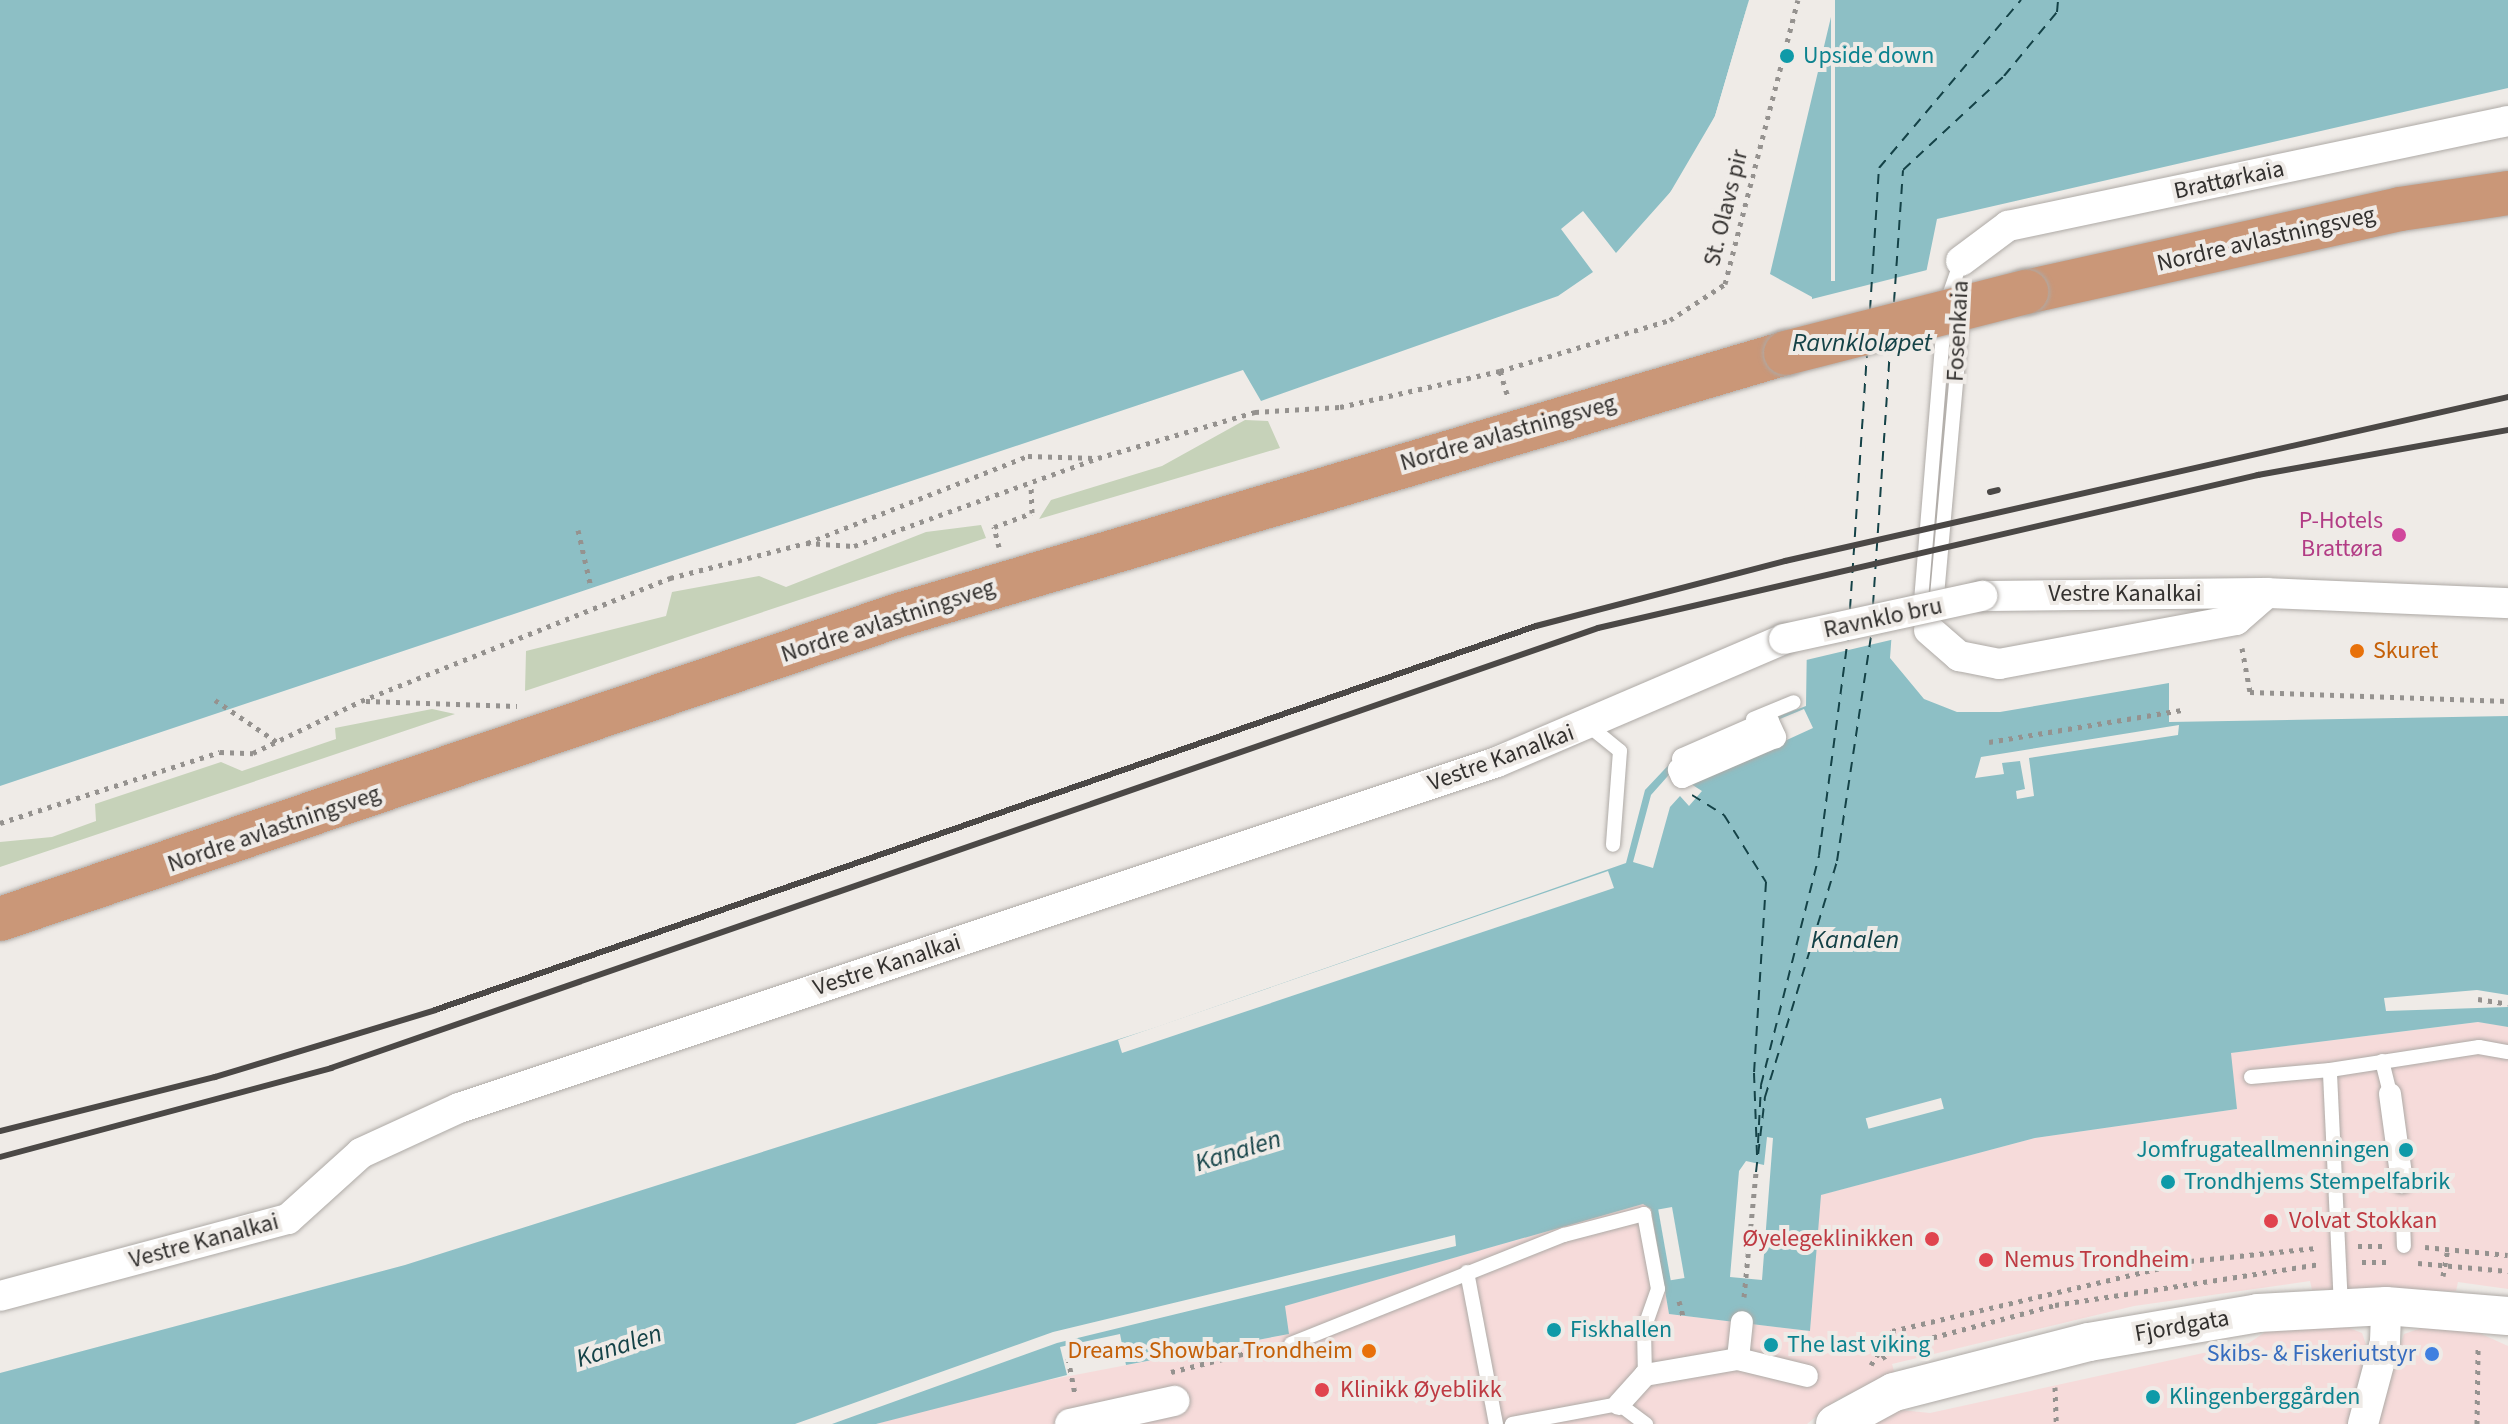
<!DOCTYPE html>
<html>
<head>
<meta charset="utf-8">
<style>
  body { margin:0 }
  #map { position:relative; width:2508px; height:1424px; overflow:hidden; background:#efebe7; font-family:"Source Sans 3",sans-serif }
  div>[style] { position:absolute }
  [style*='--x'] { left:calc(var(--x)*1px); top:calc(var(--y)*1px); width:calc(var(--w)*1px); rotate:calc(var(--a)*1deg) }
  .commercial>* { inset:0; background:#f6dbda }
  .green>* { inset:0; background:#c6d2b9 }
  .water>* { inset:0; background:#8dbfc5 }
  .pier>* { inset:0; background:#efebe7; transform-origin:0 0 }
  .ferry>* { height:2px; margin-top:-1px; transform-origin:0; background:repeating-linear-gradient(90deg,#144247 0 10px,transparent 0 18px) }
  .path>* { height:5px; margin-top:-2.5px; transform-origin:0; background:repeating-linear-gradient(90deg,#95928f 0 4px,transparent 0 10px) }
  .roads { filter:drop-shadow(0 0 2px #aeaaa6) drop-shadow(0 0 2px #aeaaa6) }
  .service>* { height:14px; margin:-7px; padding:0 7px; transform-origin:7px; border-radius:7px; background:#fff }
  .pedestrian>* { height:22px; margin:-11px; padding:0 11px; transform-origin:11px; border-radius:11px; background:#fff }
  .minor>* { height:30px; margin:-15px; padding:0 15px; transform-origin:15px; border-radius:15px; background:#fff }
  .tertiary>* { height:38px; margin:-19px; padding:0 19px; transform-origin:19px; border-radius:19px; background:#fff }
  .trunk>* { height:44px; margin:-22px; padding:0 22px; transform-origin:22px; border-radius:22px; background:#ca9778 }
  .rail>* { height:6px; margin:-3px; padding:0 3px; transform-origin:3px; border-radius:3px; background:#4b4846 }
  .bridges { filter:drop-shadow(0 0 2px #aeaaa6) drop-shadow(0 0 2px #aeaaa6) }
  .minor-bridge>* { height:30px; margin:-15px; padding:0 15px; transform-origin:15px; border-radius:15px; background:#fff }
  .trunk-bridge>* { height:44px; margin:-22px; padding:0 22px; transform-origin:22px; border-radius:22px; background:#ca9778 }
  .dots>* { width:22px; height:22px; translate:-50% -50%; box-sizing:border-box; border:4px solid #efebe7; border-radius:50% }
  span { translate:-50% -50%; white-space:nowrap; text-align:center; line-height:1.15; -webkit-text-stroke:8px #efebe7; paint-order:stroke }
  .culture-label { font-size:24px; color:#0d838f }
  .left { translate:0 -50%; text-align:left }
  .right { translate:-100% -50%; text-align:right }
  .street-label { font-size:24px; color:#33312f }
  .hotel-label { font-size:24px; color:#b23c85 }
  .food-label { font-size:24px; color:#c56008 }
  .health-label { font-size:24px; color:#be3a42 }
  .shop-label { font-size:24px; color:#366cbe }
  .water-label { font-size:26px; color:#144247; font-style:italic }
</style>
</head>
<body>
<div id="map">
  <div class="commercial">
    <div style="clip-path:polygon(2479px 1022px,2508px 1027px,2508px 1289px,2458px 1282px,2456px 1291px,2312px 1290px,2310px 1281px,2134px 1306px,1892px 1364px,1895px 1374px,1838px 1399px,1807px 1424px,876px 1424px,976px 1394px,1289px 1334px,1284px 1306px,1643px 1204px,1651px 1209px,1669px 1314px,1810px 1331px,1820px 1195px,2035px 1138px,2237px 1109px,2230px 1053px)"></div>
    <div style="clip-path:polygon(2344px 1326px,2362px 1333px,2367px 1347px,2348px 1424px,1871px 1424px,1901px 1410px,1930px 1413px,2249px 1343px,2268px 1330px)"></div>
    <div style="clip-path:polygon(2468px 1328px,2508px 1346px,2508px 1424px,2376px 1424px,2404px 1334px,2427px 1326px)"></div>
  </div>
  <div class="green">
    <div style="clip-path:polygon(1245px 420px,1268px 421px,1280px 448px,1039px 519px,1051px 500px,1162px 466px)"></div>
    <div style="clip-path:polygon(981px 525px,986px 538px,525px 691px,526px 651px,666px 616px,672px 592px,759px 576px,786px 587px,926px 532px)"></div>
    <div style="clip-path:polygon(432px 709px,455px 714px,0 867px,0 842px,52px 837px,96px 821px,95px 804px,221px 762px,242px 771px,336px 739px,335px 728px)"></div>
  </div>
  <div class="water">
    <div style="clip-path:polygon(0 0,1749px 0,1715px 116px,1690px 170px,1616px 253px,1583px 211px,1561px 229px,1593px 272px,1558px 296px,1261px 401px,1243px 370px,0 786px)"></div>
    <div style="clip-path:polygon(1835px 0,2508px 0,2508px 88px,1937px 219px,1914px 332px,1890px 658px,1924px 699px,1957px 712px,2000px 712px,2169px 683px,2169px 722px,2508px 716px,2508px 1027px,2478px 1022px,2231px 1053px,2237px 1109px,2035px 1138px,1821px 1195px,1810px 1331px,1669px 1314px,1651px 1209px,1643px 1204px,1285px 1306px,1289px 1334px,1126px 1365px,1120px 1334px,1060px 1347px,1067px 1375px,876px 1424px,0 1424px,0 1373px,405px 1265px,1157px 1027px,1626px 863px,1645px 790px,1679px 754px,1806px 706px,1812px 297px,1770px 274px)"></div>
  </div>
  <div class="pier">
    <div style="clip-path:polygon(1749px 0,1718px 117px,1693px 172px,1654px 220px,1715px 116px)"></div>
    <div style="left:1831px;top:0;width:4px;height:281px"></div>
    <div style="clip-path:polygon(1927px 270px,1895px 639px,1802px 661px,1808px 300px)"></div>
    <div style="clip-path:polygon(1804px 709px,1813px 728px,1691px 784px,1702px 791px,1689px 806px,1680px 796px,1670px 807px,1653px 868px,1633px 862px,1651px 795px,1683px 759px)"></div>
    <div style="clip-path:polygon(2179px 725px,2178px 735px,2029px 758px,2034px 796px,2017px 799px,2016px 791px,2025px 789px,2020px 761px,2002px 763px,2004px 774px,1975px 778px,1981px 757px)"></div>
    <div style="clip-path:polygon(1608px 871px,1614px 888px,1122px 1053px,1118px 1040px)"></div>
    <div style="clip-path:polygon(2477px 990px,2508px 995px,2508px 1007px,2386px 1011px,2384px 998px)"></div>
    <div style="left:1941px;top:1098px;width:11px;height:78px;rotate:75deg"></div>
    <div style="clip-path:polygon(1767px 1137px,1773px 1138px,1762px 1280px,1730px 1277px,1739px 1171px,1746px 1161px,1764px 1165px)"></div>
    <div style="left:1672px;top:1207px;width:72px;height:14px;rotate:80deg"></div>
    <div style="clip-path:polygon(1455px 1235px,1456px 1246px,1057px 1343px,832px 1424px,795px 1424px,1053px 1332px)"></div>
  </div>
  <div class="ferry">
    <div style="--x:1894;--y:302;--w:132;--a:-86.1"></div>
    <div style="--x:1903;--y:170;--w:138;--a:-42.9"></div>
    <div style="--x:2004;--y:76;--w:83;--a:-50.4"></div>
    <div style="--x:2057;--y:12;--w:12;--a:-85"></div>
    <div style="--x:1870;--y:310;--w:142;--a:-86.4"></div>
    <div style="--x:1879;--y:168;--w:220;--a:-49.8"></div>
    <div style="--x:1873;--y:605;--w:258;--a:-86.2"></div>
    <div style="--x:1850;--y:609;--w:254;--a:-86.2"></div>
    <div style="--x:1692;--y:795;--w:38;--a:32"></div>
    <div style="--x:1724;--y:815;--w:79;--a:57.9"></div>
    <div style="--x:1766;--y:882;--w:191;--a:93.6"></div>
    <div style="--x:1754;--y:1073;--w:82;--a:87.9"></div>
    <div style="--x:1758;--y:1143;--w:58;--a:-87"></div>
    <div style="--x:1761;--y:1085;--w:237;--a:-75.8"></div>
    <div style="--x:1819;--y:855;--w:218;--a:-82.4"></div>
    <div style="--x:1756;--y:1172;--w:76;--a:-83.2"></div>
    <div style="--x:1765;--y:1097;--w:247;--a:-73"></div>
    <div style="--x:1837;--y:861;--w:228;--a:-81.4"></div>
  </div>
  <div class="path">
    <div style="--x:1500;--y:371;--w:177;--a:-16.7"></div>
    <div style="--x:1670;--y:320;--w:66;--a:-33.2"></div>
    <div style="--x:1725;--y:284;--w:293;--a:-75.6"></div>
    <div style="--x:578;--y:530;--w:58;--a:77.2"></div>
    <div style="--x:807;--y:543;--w:238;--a:-21.5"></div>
    <div style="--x:1028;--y:456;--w:68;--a:1.7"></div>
    <div style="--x:999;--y:547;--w:21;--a:-104"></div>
    <div style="--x:994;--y:527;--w:40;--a:-20.2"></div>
    <div style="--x:1032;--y:513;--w:26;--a:-92"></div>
    <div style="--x:2242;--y:648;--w:45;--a:79.7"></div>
    <div style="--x:2250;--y:692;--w:258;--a:2"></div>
    <div style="--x:215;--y:700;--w:75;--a:34.1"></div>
    <div style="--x:366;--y:701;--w:151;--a:1.9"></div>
    <div style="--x:1989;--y:742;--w:197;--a:-9.4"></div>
    <div style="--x:0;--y:823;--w:231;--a:-17.9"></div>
    <div style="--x:220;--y:752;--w:33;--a:2"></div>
    <div style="--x:253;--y:753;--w:120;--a:-25.7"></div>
    <div style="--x:361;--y:701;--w:333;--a:-21.7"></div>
    <div style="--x:670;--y:578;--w:140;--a:-14.4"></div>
    <div style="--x:806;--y:543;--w:48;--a:3.6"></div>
    <div style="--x:854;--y:546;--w:259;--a:-19.8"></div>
    <div style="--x:1098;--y:458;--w:164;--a:-16.3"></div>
    <div style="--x:1255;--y:412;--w:85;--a:-3.4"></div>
    <div style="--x:1340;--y:407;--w:164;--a:-12.7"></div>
    <div style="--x:1500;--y:371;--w:28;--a:73"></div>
    <div style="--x:2478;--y:999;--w:30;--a:9"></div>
    <div style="--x:2358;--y:1246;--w:26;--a:0"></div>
    <div style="--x:2425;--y:1247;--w:83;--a:5.5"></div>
    <div style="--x:2362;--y:1262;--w:26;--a:0"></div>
    <div style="--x:2418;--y:1263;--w:90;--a:5.1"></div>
    <div style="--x:2443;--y:1276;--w:29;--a:-80"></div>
    <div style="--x:1744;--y:1297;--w:126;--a:-84.5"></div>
    <div style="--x:1679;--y:1301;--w:16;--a:75"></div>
    <div style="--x:1068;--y:1358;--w:36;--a:79"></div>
    <div style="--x:1882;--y:1358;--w:26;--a:-31"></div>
    <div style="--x:1904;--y:1345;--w:156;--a:-14.8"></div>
    <div style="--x:2055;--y:1305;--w:268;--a:-8.8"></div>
    <div style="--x:1871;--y:1365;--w:40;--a:-58"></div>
    <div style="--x:1892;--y:1331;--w:306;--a:-13.2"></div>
    <div style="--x:2190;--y:1261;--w:127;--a:-5.9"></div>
    <div style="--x:1171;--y:1372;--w:102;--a:-14.2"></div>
    <div style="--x:2055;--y:1387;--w:37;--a:88"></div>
    <div style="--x:2477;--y:1424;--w:76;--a:-89.2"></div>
  </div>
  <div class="roads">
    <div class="service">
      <div style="--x:1936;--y:607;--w:295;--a:-84.9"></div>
      <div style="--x:1920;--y:613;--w:307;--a:-85.3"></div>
      <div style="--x:1945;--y:307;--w:49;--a:-70.8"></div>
      <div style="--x:1753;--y:719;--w:44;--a:-22.5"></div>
      <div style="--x:1588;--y:725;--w:41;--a:39.1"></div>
      <div style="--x:1620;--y:751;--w:94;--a:94.3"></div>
      <div style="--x:2382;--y:1061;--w:29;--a:76"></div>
      <div style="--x:2251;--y:1077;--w:79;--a:-5.1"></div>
      <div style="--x:2403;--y:1220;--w:26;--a:88"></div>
      <div style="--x:1467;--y:1272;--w:155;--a:79.2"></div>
      <div style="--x:2341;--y:1307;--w:237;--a:-92.7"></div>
      <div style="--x:2330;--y:1070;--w:151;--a:-8.8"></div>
      <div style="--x:2479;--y:1047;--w:29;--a:10"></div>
      <div style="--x:1291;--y:1344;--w:294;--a:-21.8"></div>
      <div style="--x:1564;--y:1235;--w:83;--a:-14.7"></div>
      <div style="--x:1644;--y:1214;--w:76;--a:79.4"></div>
      <div style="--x:1658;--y:1289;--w:42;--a:109.3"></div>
      <div style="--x:1644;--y:1329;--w:46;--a:88.8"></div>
      <div style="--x:1512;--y:1424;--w:109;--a:-10.6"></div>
      <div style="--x:1619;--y:1404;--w:34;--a:37"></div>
    </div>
    <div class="pedestrian">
      <div style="--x:1768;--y:722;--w:17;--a:65"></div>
      <div style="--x:1775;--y:737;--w:101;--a:156.7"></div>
      <div style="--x:1682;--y:777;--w:8;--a:-113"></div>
      <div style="--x:1679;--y:770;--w:93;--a:-24.1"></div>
      <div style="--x:1764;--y:732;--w:86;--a:157.3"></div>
      <div style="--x:1685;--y:765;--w:6;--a:-108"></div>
      <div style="--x:1683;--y:759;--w:93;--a:-23.5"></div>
      <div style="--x:2390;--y:1094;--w:89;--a:82.2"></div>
      <div style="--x:1738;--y:1359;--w:37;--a:-84"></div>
      <div style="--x:1619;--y:1404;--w:39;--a:-48"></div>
      <div style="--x:1645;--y:1375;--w:94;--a:-9.8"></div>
      <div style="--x:1738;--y:1359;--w:71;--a:13.8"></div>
    </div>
    <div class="minor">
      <div style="--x:1961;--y:261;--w:59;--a:-36.7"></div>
      <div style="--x:2008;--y:226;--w:511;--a:-11.86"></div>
      <div style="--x:1982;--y:596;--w:285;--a:-0.6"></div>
      <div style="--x:1929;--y:630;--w:40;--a:41"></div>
      <div style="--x:1959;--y:656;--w:41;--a:11.3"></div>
      <div style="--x:1999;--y:664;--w:241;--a:-10.5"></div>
      <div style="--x:2236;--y:620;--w:41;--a:-41.1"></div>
      <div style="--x:2267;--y:593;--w:241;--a:2.4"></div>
      <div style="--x:0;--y:1296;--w:298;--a:-15"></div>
      <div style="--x:288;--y:1219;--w:98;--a:-42.1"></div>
      <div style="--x:361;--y:1153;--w:108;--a:-24.7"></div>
      <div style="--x:459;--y:1108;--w:1094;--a:-18.43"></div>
      <div style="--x:1497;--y:762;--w:312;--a:-23.2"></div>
      <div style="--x:1070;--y:1424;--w:107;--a:-12.5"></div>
      <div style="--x:2363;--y:1424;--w:85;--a:-75"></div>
      <div style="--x:2385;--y:1342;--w:36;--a:-88"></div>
    </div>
    <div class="tertiary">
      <div style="--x:1835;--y:1424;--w:67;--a:-28.5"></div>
      <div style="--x:1894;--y:1392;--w:201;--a:-14.4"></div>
      <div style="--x:2089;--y:1342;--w:171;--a:-9.7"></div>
      <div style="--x:2258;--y:1313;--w:128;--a:-3.1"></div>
      <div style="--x:2386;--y:1306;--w:122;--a:4.7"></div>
    </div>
    <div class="trunk">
      <div style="--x:2026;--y:292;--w:383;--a:-12.5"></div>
      <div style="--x:2400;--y:209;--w:109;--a:-8.4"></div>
      <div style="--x:0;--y:919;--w:949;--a:-18.68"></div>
      <div style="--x:899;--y:615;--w:925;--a:-16.46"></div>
    </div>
  </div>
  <div class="rail">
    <div style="--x:1990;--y:492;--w:8;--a:-14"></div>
    <div style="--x:0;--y:1131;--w:222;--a:-14.1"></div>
    <div style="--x:215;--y:1077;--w:230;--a:-16.9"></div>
    <div style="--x:435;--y:1010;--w:1166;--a:-19.23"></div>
    <div style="--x:1536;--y:626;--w:257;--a:-14.6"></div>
    <div style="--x:1785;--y:561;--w:741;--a:-12.78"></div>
    <div style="--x:0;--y:1157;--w:343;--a:-15"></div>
    <div style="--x:331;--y:1068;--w:1341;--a:-19.15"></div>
    <div style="--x:1598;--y:628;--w:678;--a:-13.05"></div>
    <div style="--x:2258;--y:475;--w:254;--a:-10.2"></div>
  </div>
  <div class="bridges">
    <div class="minor-bridge">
      <div style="--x:1784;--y:639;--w:203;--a:-12.3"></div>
    </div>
    <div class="trunk-bridge">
      <div style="--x:1786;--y:353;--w:248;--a:-14.3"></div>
    </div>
  </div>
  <div class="dots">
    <div style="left:1787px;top:56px;background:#0f9aa8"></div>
    <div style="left:2399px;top:535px;background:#d1479c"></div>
    <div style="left:2357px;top:651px;background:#e8710a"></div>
    <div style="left:2406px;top:1150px;background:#0f9aa8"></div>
    <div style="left:2168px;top:1182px;background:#0f9aa8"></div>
    <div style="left:2271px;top:1221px;background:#e0444e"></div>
    <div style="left:1932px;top:1239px;background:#e0444e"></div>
    <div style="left:1986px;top:1260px;background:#e0444e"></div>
    <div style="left:1554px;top:1330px;background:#0f9aa8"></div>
    <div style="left:1771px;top:1345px;background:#0f9aa8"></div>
    <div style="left:1369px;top:1351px;background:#e8710a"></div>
    <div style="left:2432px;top:1354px;background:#3f7fe0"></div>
    <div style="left:1322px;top:1390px;background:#e0444e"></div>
    <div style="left:2153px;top:1397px;background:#0f9aa8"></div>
  </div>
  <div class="culture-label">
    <span class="left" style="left:1803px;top:56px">Upside down</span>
    <span class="right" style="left:2390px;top:1150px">Jomfrugateallmenningen</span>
    <span class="left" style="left:2184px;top:1182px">Trondhjems Stempelfabrik</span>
    <span class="left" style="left:1570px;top:1330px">Fiskhallen</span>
    <span class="left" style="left:1787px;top:1345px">The last viking</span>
    <span class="left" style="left:2169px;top:1397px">Klingenberggården</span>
  </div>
  <div class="street-label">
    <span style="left:2229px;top:180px;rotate:-12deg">Brattørkaia</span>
    <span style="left:1726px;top:208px;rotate:-76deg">St. Olavs pir</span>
    <span style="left:2266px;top:239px;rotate:-13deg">Nordre avlastningsveg</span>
    <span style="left:1958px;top:331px;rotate:-87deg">Fosenkaia</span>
    <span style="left:1508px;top:433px;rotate:-16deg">Nordre avlastningsveg</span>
    <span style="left:2125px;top:594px">Vestre Kanalkai</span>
    <span style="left:1883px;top:618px;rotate:-12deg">Ravnklo bru</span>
    <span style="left:888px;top:621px;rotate:-18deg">Nordre avlastningsveg</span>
    <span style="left:1501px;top:758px;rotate:-20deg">Vestre Kanalkai</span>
    <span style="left:274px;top:829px;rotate:-19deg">Nordre avlastningsveg</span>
    <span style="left:887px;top:965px;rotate:-18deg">Vestre Kanalkai</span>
    <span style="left:204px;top:1241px;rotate:-15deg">Vestre Kanalkai</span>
    <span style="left:2182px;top:1326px;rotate:-10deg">Fjordgata</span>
  </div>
  <div class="hotel-label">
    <span class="right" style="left:2383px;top:535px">P-Hotels<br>Brattøra</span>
  </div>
  <div class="food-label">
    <span class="left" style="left:2373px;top:651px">Skuret</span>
    <span class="right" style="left:1353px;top:1351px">Dreams Showbar Trondheim</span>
  </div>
  <div class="health-label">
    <span class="left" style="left:2289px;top:1221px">Volvat Stokkan</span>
    <span class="right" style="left:1914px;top:1239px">Øyelegeklinikken</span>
    <span class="left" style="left:2004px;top:1260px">Nemus Trondheim</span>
    <span class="left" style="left:1340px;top:1390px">Klinikk Øyeblikk</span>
  </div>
  <div class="shop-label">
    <span class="right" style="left:2416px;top:1354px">Skibs- &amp; Fiskeriutstyr</span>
  </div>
  <div class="water-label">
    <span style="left:1862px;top:343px">Ravnkloløpet</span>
    <span style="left:1855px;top:940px">Kanalen</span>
    <span style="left:1238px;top:1151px;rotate:-17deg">Kanalen</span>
    <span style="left:619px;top:1346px;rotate:-18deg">Kanalen</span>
  </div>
</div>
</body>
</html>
